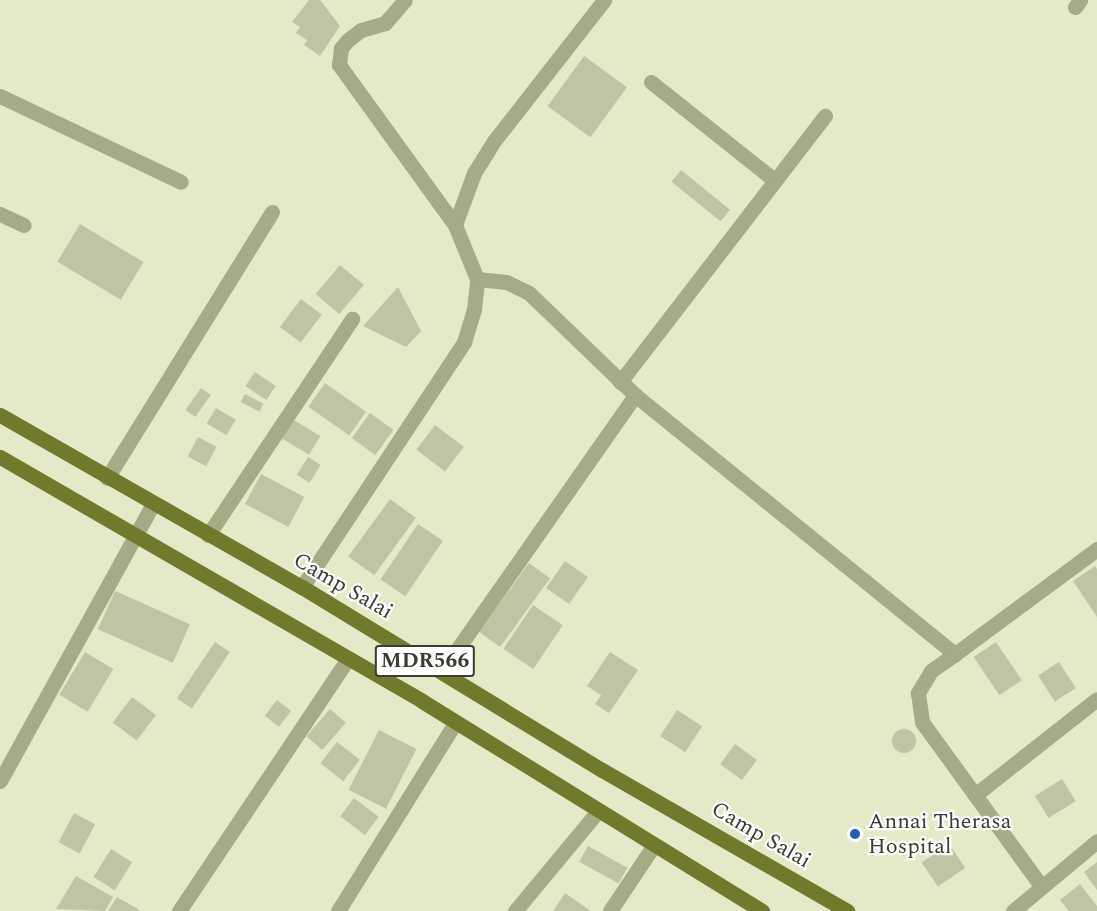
<!DOCTYPE html>
<html>
<head>
<meta charset="utf-8">
<style>
  body { margin:0 }
  #map { position:relative; width:1097px; height:911px; overflow:hidden; background:#e4e9c8; font-family:Spectral,serif }
  div>[style] { position:absolute }
  [style*='--x'] { left:calc(var(--x)*1px); top:calc(var(--y)*1px); width:calc(var(--w)*1px); rotate:calc(var(--a)*1deg) }
  .building>* { inset:0; background:#bfc5a4; transform-origin:0 0 }
  .round { border-radius:50% }
  .minor>* { height:15px; margin:-7.5px; padding:0 7.5px; transform-origin:7.5px; border-radius:7.5px; background:#a5ab85 }
  .major>* { height:15px; margin:-7.5px; padding:0 7.5px; transform-origin:7.5px; border-radius:7.5px; background:#71792d }
  .dots>* { width:16px; height:16px; translate:-50% -50%; box-sizing:border-box; border:3px solid #fff; border-radius:50% }
  span { translate:-50% -50%; white-space:nowrap; text-align:center; line-height:1.15; -webkit-text-stroke:4.5px #fff; paint-order:stroke }
  .shield-label span { padding:2px 4px; background:#fff; border:2px solid; border-radius:4px; -webkit-text-stroke-width:0 }
  .shield-label { font-size:21px; color:#3a3c2f; font-weight:700 }
  .street-label { font-size:22px; color:#3a3c2f }
  .poi-label { font-size:22px; color:#3a3c2f }
  .left { translate:0 -50%; text-align:left }
</style>
</head>
<body>
<div id="map">
  <div class="building">
    <div style="clip-path:polygon(309px 0,320px 0,340px 26px,320px 56px,304px 45px,307px 40px,296px 33px,300px 27px,292px 22px)"></div>
    <div style="left:584px;top:56px;width:53px;height:62px;rotate:36deg"></div>
    <div style="left:681px;top:170px;width:63px;height:15px;rotate:39deg"></div>
    <div style="left:80px;top:224px;width:74px;height:44px;rotate:31deg"></div>
    <div style="left:340px;top:265px;width:31px;height:38px;rotate:40deg"></div>
    <div style="clip-path:polygon(398px 287px,421px 331px,406px 347px,363px 326px)"></div>
    <div style="left:301px;top:299px;width:26px;height:35px;rotate:37deg"></div>
    <div style="left:255px;top:372px;width:25px;height:17px;rotate:34deg"></div>
    <div style="left:325px;top:383px;width:50px;height:29px;rotate:35deg"></div>
    <div style="left:201px;top:388px;width:12px;height:27px;rotate:35deg"></div>
    <div style="left:245px;top:394px;width:21px;height:9px;rotate:28deg"></div>
    <div style="left:216px;top:408px;width:23px;height:18px;rotate:31deg"></div>
    <div style="left:370px;top:413px;width:29px;height:31px;rotate:36deg"></div>
    <div style="left:292px;top:419px;width:33px;height:22px;rotate:31deg"></div>
    <div style="left:435px;top:425px;width:36px;height:31px;rotate:37deg"></div>
    <div style="left:198px;top:437px;width:21px;height:22px;rotate:28deg"></div>
    <div style="left:308px;top:457px;width:15px;height:21px;rotate:32deg"></div>
    <div style="left:261px;top:474px;width:49px;height:34px;rotate:28deg"></div>
    <div style="left:390px;top:499px;width:32px;height:71px;rotate:36deg"></div>
    <div style="left:418px;top:524px;width:30px;height:67px;rotate:34deg"></div>
    <div style="left:565px;top:561px;width:28px;height:33px;rotate:35deg"></div>
    <div style="left:529px;top:563px;width:26px;height:85px;rotate:36deg"></div>
    <div style="clip-path:polygon(1095px 566px,1097px 569px,1097px 617px,1073px 581px)"></div>
    <div style="left:115px;top:591px;width:82px;height:42px;rotate:24deg"></div>
    <div style="left:533px;top:605px;width:36px;height:53px;rotate:34deg"></div>
    <div style="left:215px;top:642px;width:18px;height:68px;rotate:34deg"></div>
    <div style="left:996px;top:642px;width:46px;height:27px;rotate:56deg"></div>
    <div style="left:85px;top:652px;width:33px;height:50px;rotate:31deg"></div>
    <div style="clip-path:polygon(610px 652px,638px 670px,609px 713px,595px 704px,601px 695px,587px 686px)"></div>
    <div style="left:1059px;top:662px;width:31px;height:25px;rotate:57deg"></div>
    <div style="left:132px;top:697px;width:30px;height:32px;rotate:37deg"></div>
    <div style="left:277px;top:700px;width:18px;height:20px;rotate:38deg"></div>
    <div style="left:330px;top:709px;width:21px;height:36px;rotate:41deg"></div>
    <div style="left:677px;top:710px;width:30px;height:31px;rotate:33deg"></div>
    <div class="round" style="left:892px;top:729px;width:24px;height:24px"></div>
    <div style="left:379px;top:730px;width:42px;height:67px;rotate:27deg"></div>
    <div style="left:337px;top:742px;width:29px;height:27px;rotate:38deg"></div>
    <div style="left:735px;top:744px;width:27px;height:25px;rotate:36deg"></div>
    <div style="left:1062px;top:779px;width:26px;height:32px;rotate:58deg"></div>
    <div style="left:354px;top:798px;width:31px;height:23px;rotate:37deg"></div>
    <div style="left:74px;top:813px;width:24px;height:33px;rotate:28deg"></div>
    <div style="left:949px;top:844px;width:29px;height:33px;rotate:56deg"></div>
    <div style="left:588px;top:846px;width:45px;height:18px;rotate:29deg"></div>
    <div style="left:111px;top:849px;width:25px;height:33px;rotate:32deg"></div>
    <div style="clip-path:polygon(1097px 862px,1097px 890px,1084px 872px)"></div>
    <div style="clip-path:polygon(76px 876px,113px 897px,105px 911px,56px 909px)"></div>
    <div style="clip-path:polygon(1080px 884px,1097px 906px,1097px 911px,1069px 911px,1060px 900px)"></div>
    <div style="clip-path:polygon(565px 893px,591px 911px,553px 911px)"></div>
    <div style="clip-path:polygon(117px 897px,141px 911px,108px 911px)"></div>
  </div>
  <div class="minor">
    <div style="--x:1075;--y:7;--w:9;--a:-54"></div>
    <div style="--x:651;--y:82;--w:157;--a:38.5"></div>
    <div style="--x:0;--y:96;--w:200;--a:25.4"></div>
    <div style="--x:0;--y:214;--w:26;--a:25"></div>
    <div style="--x:455;--y:225;--w:55;--a:-69.9"></div>
    <div style="--x:474;--y:173;--w:38;--a:-58"></div>
    <div style="--x:494;--y:141;--w:179;--a:-52"></div>
    <div style="--x:620;--y:382;--w:336;--a:-52.4"></div>
    <div style="--x:635;--y:395;--w:412;--a:39"></div>
    <div style="--x:955;--y:654;--w:177;--a:-36.5"></div>
    <div style="--x:107;--y:478;--w:313;--a:-58.2"></div>
    <div style="--x:208;--y:535;--w:260;--a:-56.3"></div>
    <div style="--x:302;--y:587;--w:294;--a:-56.5"></div>
    <div style="--x:464;--y:342;--w:34;--a:-73"></div>
    <div style="--x:474;--y:310;--w:31;--a:-84"></div>
    <div style="--x:477;--y:279;--w:58;--a:-112.2"></div>
    <div style="--x:455;--y:225;--w:198;--a:-125.9"></div>
    <div style="--x:339;--y:65;--w:17;--a:-83"></div>
    <div style="--x:341;--y:48;--w:11;--a:-49"></div>
    <div style="--x:348;--y:40;--w:16;--a:-38"></div>
    <div style="--x:361;--y:30;--w:25;--a:-16"></div>
    <div style="--x:385;--y:23;--w:30;--a:-49"></div>
    <div style="--x:955;--y:654;--w:29;--a:145"></div>
    <div style="--x:931;--y:671;--w:26;--a:121"></div>
    <div style="--x:918;--y:693;--w:29;--a:82"></div>
    <div style="--x:922;--y:722;--w:203;--a:54"></div>
    <div style="--x:442;--y:671;--w:337;--a:-55"></div>
    <div style="--x:635;--y:395;--w:147;--a:-136.1"></div>
    <div style="--x:529;--y:293;--w:25;--a:-154"></div>
    <div style="--x:506;--y:282;--w:29;--a:-174"></div>
    <div style="--x:0;--y:781;--w:316;--a:-61.1"></div>
    <div style="--x:975;--y:795;--w:155;--a:-38.2"></div>
    <div style="--x:179;--y:911;--w:303;--a:-56.2"></div>
    <div style="--x:338;--y:911;--w:221;--a:-58.1"></div>
    <div style="--x:515;--y:911;--w:131;--a:-50.3"></div>
    <div style="--x:610;--y:911;--w:79;--a:-56.3"></div>
    <div style="--x:1013;--y:911;--w:109;--a:-39.8"></div>
  </div>
  <div class="major">
    <div style="--x:0;--y:415;--w:348;--a:29.7"></div>
    <div style="--x:302;--y:587;--w:351;--a:31.4"></div>
    <div style="--x:602;--y:770;--w:283;--a:29.9"></div>
    <div style="--x:0;--y:457;--w:487;--a:30"></div>
    <div style="--x:422;--y:701;--w:400;--a:31.7"></div>
  </div>
  <div class="dots">
    <div style="left:855px;top:834px;background:#1d5fb0"></div>
  </div>
  <div class="shield-label">
    <span style="left:425px;top:661px">MDR566</span>
  </div>
  <div class="street-label">
    <span style="left:343px;top:586px;rotate:30deg">Camp Salai</span>
    <span style="left:761px;top:835px;rotate:30deg">Camp Salai</span>
  </div>
  <div class="poi-label">
    <span class="left" style="left:868px;top:834px">Annai Therasa<br>Hospital</span>
  </div>
</div>
</body>
</html>
